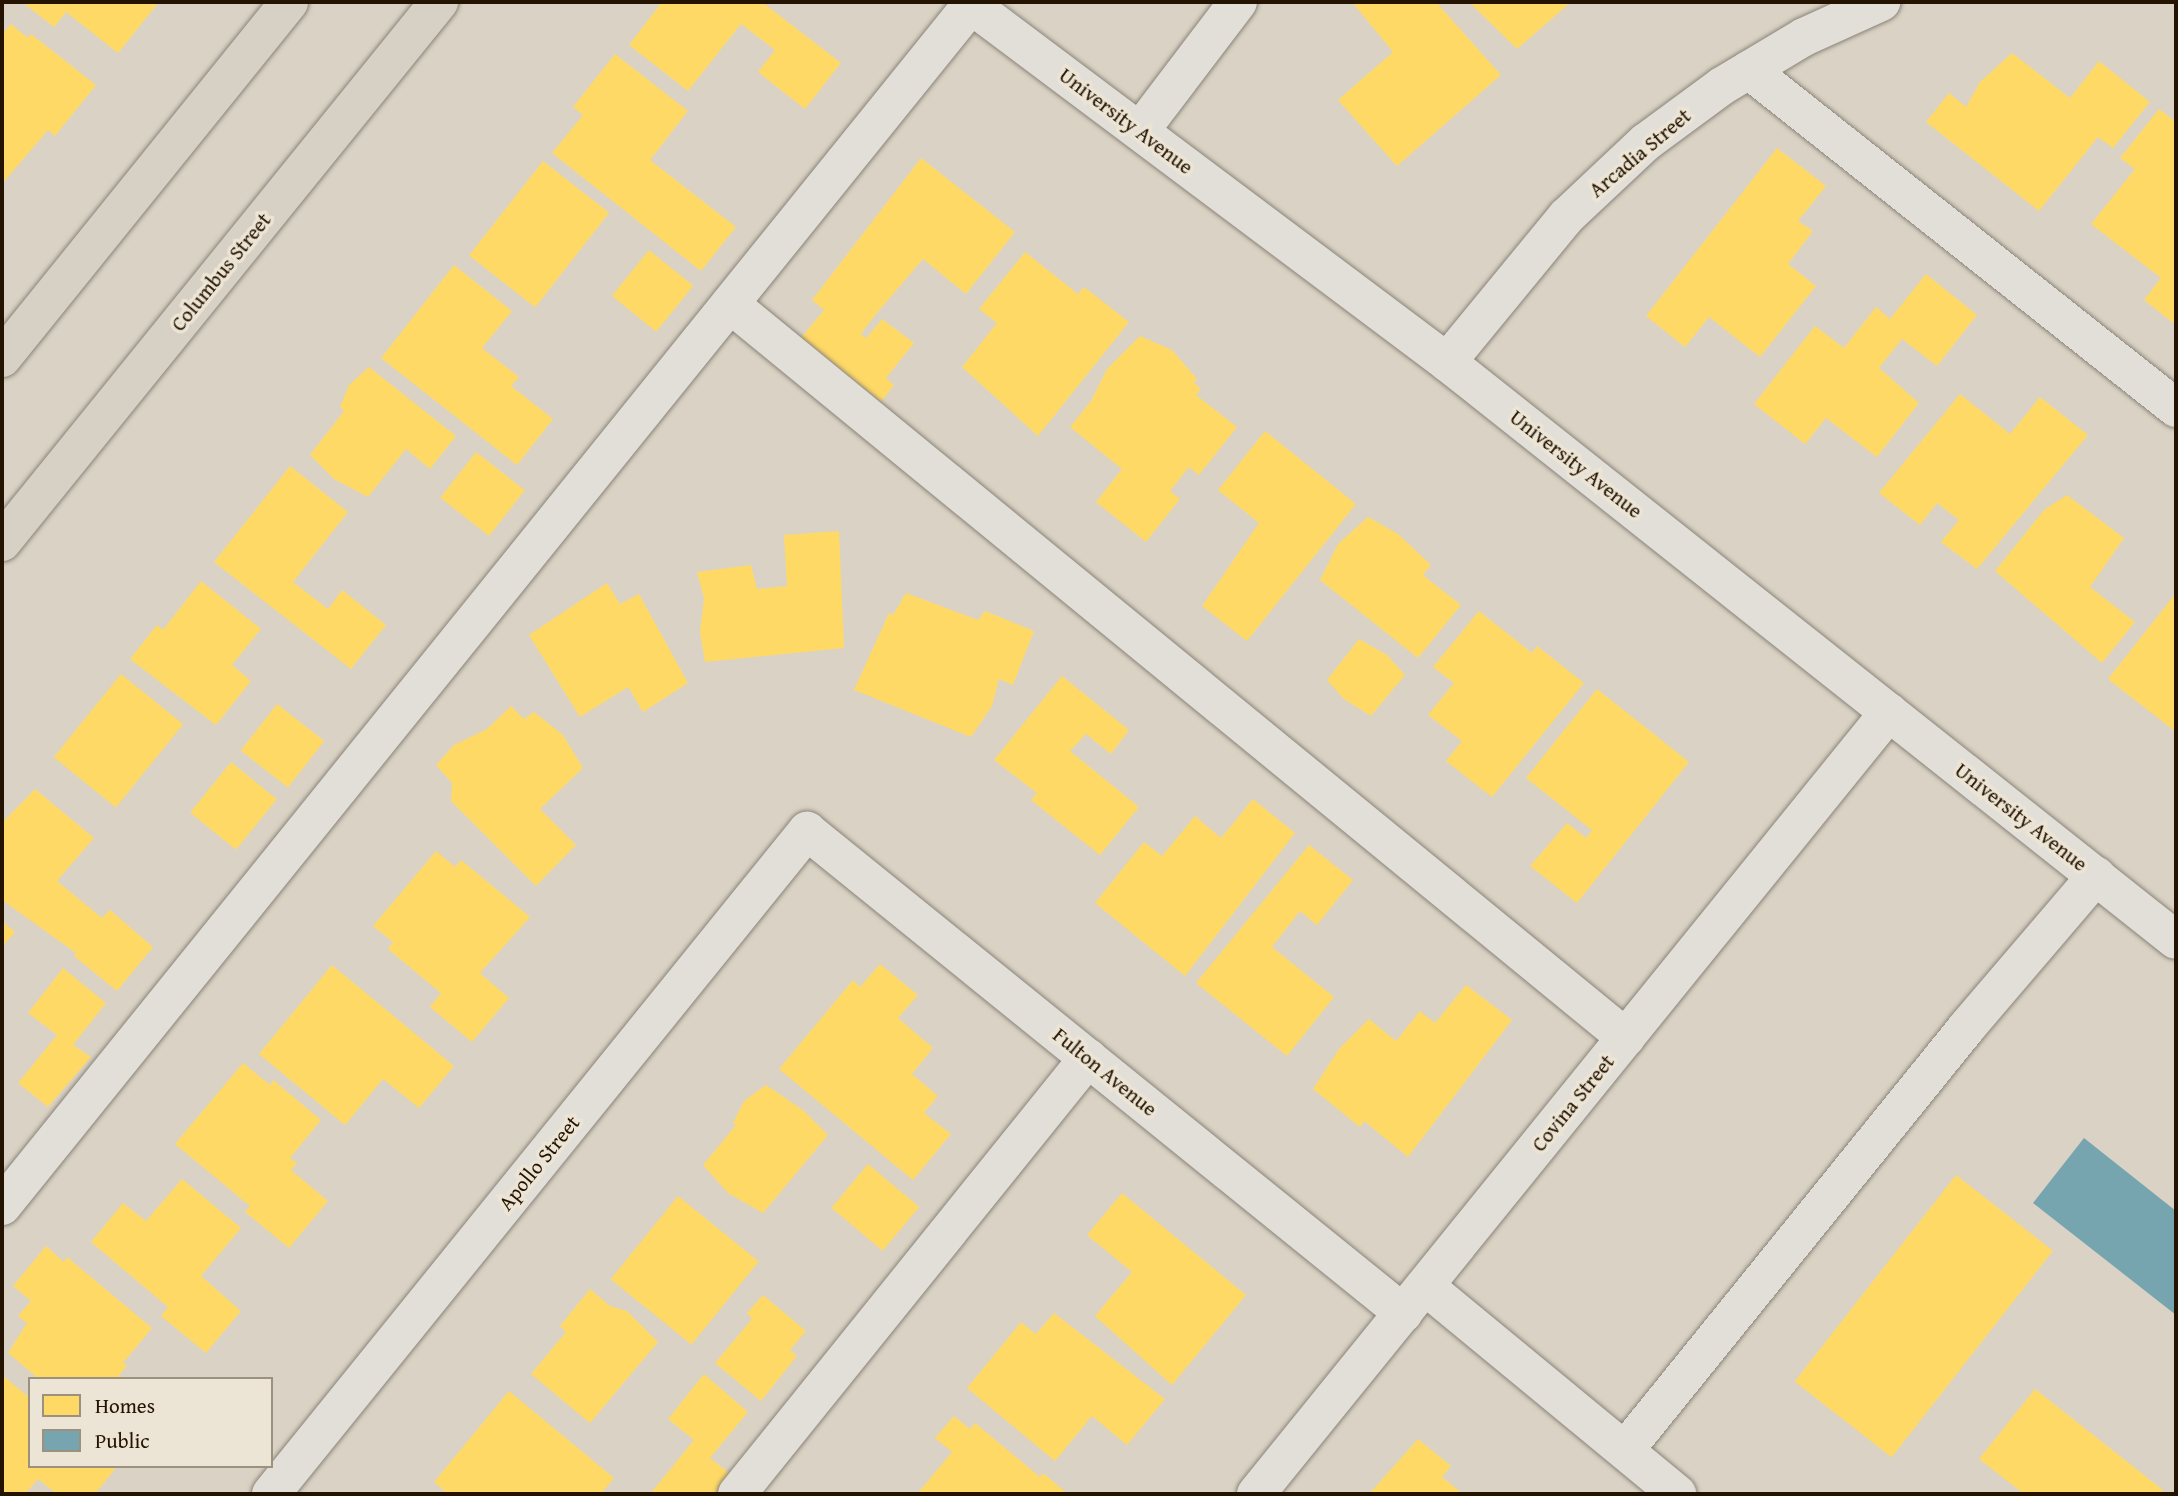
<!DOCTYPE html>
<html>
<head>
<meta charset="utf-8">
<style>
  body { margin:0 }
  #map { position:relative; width:2178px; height:1496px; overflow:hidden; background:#dad3c5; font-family:"Gentium Book Plus",serif }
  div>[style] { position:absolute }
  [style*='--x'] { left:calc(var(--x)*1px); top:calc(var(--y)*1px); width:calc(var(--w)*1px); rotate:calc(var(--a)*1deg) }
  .homes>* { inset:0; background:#ffd966; transform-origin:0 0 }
  .public>* { inset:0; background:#76a5af }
  .roads { filter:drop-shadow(0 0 2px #8a8379) drop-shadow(0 0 2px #8a8379) }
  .minor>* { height:38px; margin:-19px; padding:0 19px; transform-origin:19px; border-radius:19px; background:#e2dfd9 }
  .major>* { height:38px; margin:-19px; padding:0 19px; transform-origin:19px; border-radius:19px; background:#d7d0c4 }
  span { translate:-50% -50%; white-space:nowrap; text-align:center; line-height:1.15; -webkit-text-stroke:7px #ece4d4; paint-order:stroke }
  .street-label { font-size:21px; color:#241300 }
  .frame { position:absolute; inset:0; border:4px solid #241300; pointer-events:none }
  .legend { position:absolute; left:28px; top:1377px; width:245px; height:91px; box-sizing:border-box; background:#ece4d4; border:2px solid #9c907f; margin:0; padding:9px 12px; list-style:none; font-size:21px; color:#241300 }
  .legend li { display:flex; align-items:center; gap:14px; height:35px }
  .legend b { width:35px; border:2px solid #9c907f }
</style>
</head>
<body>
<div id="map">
  <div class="homes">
    <div style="clip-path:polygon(22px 2px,159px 2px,118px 53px,66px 12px,54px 27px)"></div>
    <div style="clip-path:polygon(662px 2px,762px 2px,841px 63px,805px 109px,758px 72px,775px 50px,741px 24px,688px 91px,629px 45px)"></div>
    <div style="clip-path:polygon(1352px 2px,1436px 2px,1501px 75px,1397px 166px,1338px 100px,1393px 52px)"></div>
    <div style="clip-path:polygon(1469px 2px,1571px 2px,1517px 49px)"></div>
    <div style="clip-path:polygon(11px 24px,28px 38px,31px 34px,96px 85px,55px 136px,48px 130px,2px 184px,2px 34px)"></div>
    <div style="clip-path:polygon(2012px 53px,2070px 98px,2099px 61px,2150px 102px,2113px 148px,2098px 137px,2039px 211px,1926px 122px,1949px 93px,1966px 107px,1980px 82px)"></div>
    <div style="clip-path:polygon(615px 54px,688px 111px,650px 160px,736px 227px,701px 271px,552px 153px,583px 115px,573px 107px)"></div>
    <div style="clip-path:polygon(2159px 109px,2176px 122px,2176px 325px,2144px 300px,2161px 278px,2091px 224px,2135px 169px,2120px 158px)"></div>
    <div style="clip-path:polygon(1777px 148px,1826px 186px,1798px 221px,1813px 231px,1788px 264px,1816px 286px,1760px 357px,1709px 317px,1685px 347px,1646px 316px)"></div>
    <div style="clip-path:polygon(921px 158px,1015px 232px,966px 294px,923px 259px,876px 314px,861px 334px,866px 338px,882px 319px,914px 343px,886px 378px,894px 385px,881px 402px,801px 338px,824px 310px,812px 300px)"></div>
    <div style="left:543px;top:161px;width:84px;height:120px;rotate:38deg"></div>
    <div style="left:649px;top:250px;width:57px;height:59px;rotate:39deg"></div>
    <div style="clip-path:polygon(1025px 252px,1078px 294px,1084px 287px,1129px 322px,1038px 436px,962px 367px,997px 323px,979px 309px)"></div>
    <div style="clip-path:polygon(454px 265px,512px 311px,482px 348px,519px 377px,511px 386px,553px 419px,517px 465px,381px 358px)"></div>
    <div style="clip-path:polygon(1926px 274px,1977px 315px,1937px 366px,1902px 339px,1879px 368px,1919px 403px,1877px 457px,1826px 418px,1805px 444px,1754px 404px,1815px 326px,1844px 348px,1876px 307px,1890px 319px)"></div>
    <div style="clip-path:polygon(1140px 336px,1172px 350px,1197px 379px,1194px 383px,1201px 389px,1196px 395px,1237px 427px,1199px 475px,1189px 467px,1170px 491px,1180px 499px,1146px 542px,1096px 502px,1122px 469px,1070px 427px,1091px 401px,1107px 369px)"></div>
    <div style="clip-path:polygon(369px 367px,456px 436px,430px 469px,406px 449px,368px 497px,334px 479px,310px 455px,344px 411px,340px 407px,349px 385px)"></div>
    <div style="clip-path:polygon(1960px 394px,2010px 434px,2040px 397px,2088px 435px,1977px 569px,1941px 542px,1959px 520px,1937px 503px,1920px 525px,1879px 493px)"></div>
    <div style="clip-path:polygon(1265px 431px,1356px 504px,1247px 641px,1202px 606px,1259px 523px,1218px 490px)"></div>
    <div style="left:476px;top:452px;width:62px;height:58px;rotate:38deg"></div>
    <div style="clip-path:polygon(290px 466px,348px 512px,293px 582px,328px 609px,342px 590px,386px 625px,351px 669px,214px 562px)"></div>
    <div style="clip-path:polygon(2067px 495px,2124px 538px,2090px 587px,2135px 622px,2102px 663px,1995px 571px,2044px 510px)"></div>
    <div style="clip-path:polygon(1368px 517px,1398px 534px,1431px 565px,1423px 575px,1461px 605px,1418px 658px,1320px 580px,1338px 544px)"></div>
    <div style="clip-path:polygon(839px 531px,844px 648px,705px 662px,700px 632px,704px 598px,697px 572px,751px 565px,757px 589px,787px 586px,784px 535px)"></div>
    <div style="clip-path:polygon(201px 581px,261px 629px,232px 665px,251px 681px,216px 725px,130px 659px,157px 625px,163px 630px)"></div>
    <div style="clip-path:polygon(607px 583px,620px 604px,639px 594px,688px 683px,643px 712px,628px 687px,580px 717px,529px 635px)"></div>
    <div style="clip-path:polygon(906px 593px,978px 620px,985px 611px,1034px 631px,1013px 685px,999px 679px,992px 706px,971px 737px,854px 690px,889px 613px,893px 615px)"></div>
    <div style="clip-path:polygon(2176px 593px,2176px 732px,2108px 679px)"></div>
    <div style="clip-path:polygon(1479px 611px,1532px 653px,1537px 646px,1584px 683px,1492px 797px,1446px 761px,1462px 741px,1428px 715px,1454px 683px,1433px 667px)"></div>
    <div style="clip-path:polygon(1359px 639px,1387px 655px,1405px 675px,1371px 716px,1344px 699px,1327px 680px)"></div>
    <div style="left:121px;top:674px;width:80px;height:107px;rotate:39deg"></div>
    <div style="clip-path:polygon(1062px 676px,1129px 730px,1111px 754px,1086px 734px,1070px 751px,1139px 807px,1100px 855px,1031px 800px,1037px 793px,994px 760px)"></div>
    <div style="clip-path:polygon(1597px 689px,1689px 762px,1577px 903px,1530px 866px,1567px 823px,1586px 838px,1592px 830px,1526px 778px)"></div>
    <div style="left:277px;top:704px;width:60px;height:59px;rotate:38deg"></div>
    <div style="clip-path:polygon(511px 706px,524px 719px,534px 712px,563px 735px,583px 768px,540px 809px,576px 845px,536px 886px,451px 801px,452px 783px,436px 765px,454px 745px,487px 729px)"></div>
    <div style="left:231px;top:762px;width:59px;height:65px;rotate:39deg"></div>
    <div style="clip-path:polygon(35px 789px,94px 838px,57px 881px,102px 918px,110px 910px,153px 947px,117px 991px,74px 956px,76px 953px,2px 900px,2px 823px)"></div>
    <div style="clip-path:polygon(1253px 799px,1295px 833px,1185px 976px,1095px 903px,1144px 842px,1162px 856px,1195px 816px,1221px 838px)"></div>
    <div style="clip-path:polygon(1309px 845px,1353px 880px,1317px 925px,1300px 911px,1272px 947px,1334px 997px,1287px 1056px,1196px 983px)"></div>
    <div style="clip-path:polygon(436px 851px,455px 867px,461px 860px,530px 917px,480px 973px,509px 998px,472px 1042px,430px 1007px,441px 993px,388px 949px,393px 942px,373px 926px)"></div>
    <div style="clip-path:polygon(2px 921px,15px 932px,2px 947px)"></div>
    <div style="clip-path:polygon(880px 964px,918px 995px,898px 1018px,933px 1048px,912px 1074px,938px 1096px,924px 1113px,951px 1134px,913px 1180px,779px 1069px,853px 980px,860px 987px)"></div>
    <div style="clip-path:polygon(332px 965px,454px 1066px,419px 1108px,383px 1079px,345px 1125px,259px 1054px)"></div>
    <div style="clip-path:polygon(63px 968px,106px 1003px,73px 1045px,91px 1057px,48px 1107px,18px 1083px,57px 1035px,28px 1013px)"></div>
    <div style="clip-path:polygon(1466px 985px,1512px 1020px,1408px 1157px,1364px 1121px,1360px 1127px,1313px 1089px,1339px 1049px,1369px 1019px,1396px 1041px,1420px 1011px,1435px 1023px)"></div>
    <div style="clip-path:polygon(243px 1063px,270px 1085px,273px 1080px,321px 1120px,290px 1158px,297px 1163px,291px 1170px,328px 1201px,289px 1248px,245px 1212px,250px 1206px,175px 1144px)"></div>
    <div style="clip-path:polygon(766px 1085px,803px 1110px,828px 1135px,763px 1213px,728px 1193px,703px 1165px,736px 1125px,733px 1123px,744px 1101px)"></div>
    <div style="left:868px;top:1164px;width:67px;height:57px;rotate:40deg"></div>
    <div style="left:1956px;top:1175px;width:123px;height:262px;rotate:38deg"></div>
    <div style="clip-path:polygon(182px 1179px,241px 1228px,201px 1276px,241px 1311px,206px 1353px,161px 1316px,168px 1307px,91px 1242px,123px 1203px,146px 1221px)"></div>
    <div style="clip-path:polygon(1122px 1193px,1246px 1295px,1172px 1385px,1095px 1316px,1132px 1272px,1087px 1235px)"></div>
    <div style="left:678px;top:1196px;width:104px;height:107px;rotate:39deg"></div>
    <div style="clip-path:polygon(46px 1246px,64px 1262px,67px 1257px,152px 1328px,123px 1363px,127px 1366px,119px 1375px,123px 1379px,39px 1379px,8px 1353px,27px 1323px,18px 1316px,31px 1301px,13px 1286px)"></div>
    <div style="clip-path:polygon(590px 1289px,610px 1306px,627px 1311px,658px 1342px,590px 1423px,531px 1374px,566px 1332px,560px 1326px)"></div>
    <div style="clip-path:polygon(763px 1295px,806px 1331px,790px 1350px,797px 1356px,761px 1401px,715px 1363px,752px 1319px,747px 1313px)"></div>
    <div style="clip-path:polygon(1054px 1313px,1165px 1399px,1127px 1445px,1092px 1416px,1055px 1461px,967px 1388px,1021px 1322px,1036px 1334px)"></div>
    <div style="clip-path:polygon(704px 1374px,748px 1412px,710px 1458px,732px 1475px,716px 1494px,650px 1494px,694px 1440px,668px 1419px)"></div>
    <div style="clip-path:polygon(2px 1375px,30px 1398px,30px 1466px,112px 1466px,115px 1469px,95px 1494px,57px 1494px,38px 1479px,25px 1494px,2px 1494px)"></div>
    <div style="clip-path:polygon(2035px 1389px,2163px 1490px,2160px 1494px,2024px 1494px,1979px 1459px)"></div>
    <div style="clip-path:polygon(509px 1391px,614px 1478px,601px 1494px,448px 1494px,434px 1482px)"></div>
    <div style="clip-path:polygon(954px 1416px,970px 1429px,975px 1423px,1040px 1477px,1043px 1473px,1068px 1494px,917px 1494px,952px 1452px,935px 1438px)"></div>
    <div style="clip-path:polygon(1418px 1439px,1451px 1466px,1442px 1477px,1463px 1494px,1369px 1494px)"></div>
  </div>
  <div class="public">
    <div style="clip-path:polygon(2084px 1138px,2176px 1211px,2176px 1315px,2033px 1203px)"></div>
  </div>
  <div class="roads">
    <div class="minor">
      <div style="--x:967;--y:2;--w:600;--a:36.87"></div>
      <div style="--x:1447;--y:362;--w:930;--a:38.41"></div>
      <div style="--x:1749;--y:70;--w:545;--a:38.36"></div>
      <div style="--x:1140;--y:131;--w:162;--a:-52.8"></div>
      <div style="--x:730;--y:304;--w:1158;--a:39.32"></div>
      <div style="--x:1447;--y:362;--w:188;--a:-50.6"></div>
      <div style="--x:1566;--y:217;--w:110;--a:-43.2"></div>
      <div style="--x:1646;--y:142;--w:94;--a:-36.4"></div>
      <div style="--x:1722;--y:86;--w:96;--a:-30.9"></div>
      <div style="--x:1804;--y:37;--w:85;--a:-24.4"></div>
      <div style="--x:2;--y:1206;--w:1543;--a:-51.1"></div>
      <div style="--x:1425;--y:1286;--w:327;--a:39.5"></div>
      <div style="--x:1625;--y:1450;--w:544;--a:-51.04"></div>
      <div style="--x:1967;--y:1027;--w:199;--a:-49.5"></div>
      <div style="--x:271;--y:1494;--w:853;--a:-51.05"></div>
      <div style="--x:807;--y:831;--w:767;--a:38.96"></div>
      <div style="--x:737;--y:1494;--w:560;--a:-51.16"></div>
      <div style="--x:1256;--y:1494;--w:1006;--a:-51.01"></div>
    </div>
    <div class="major">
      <div style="--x:2;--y:358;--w:457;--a:-51.1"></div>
      <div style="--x:2;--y:542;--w:695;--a:-51.02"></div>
    </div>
  </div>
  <div class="street-label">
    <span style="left:1126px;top:121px;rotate:37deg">University Avenue</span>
    <span style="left:1640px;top:153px;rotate:-40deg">Arcadia Street</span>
    <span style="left:221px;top:272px;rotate:-51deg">Columbus Street</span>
    <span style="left:1576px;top:464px;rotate:38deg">University Avenue</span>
    <span style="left:2021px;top:817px;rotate:38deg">University Avenue</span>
    <span style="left:1105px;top:1072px;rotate:39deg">Fulton Avenue</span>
    <span style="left:1573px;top:1103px;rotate:-51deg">Covina Street</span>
    <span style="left:539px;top:1163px;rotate:-51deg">Apollo Street</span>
  </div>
  <div class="frame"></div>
  <ul class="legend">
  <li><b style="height:19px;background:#ffd966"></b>Homes</li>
  <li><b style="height:19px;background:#76a5af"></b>Public</li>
  </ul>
</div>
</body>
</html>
